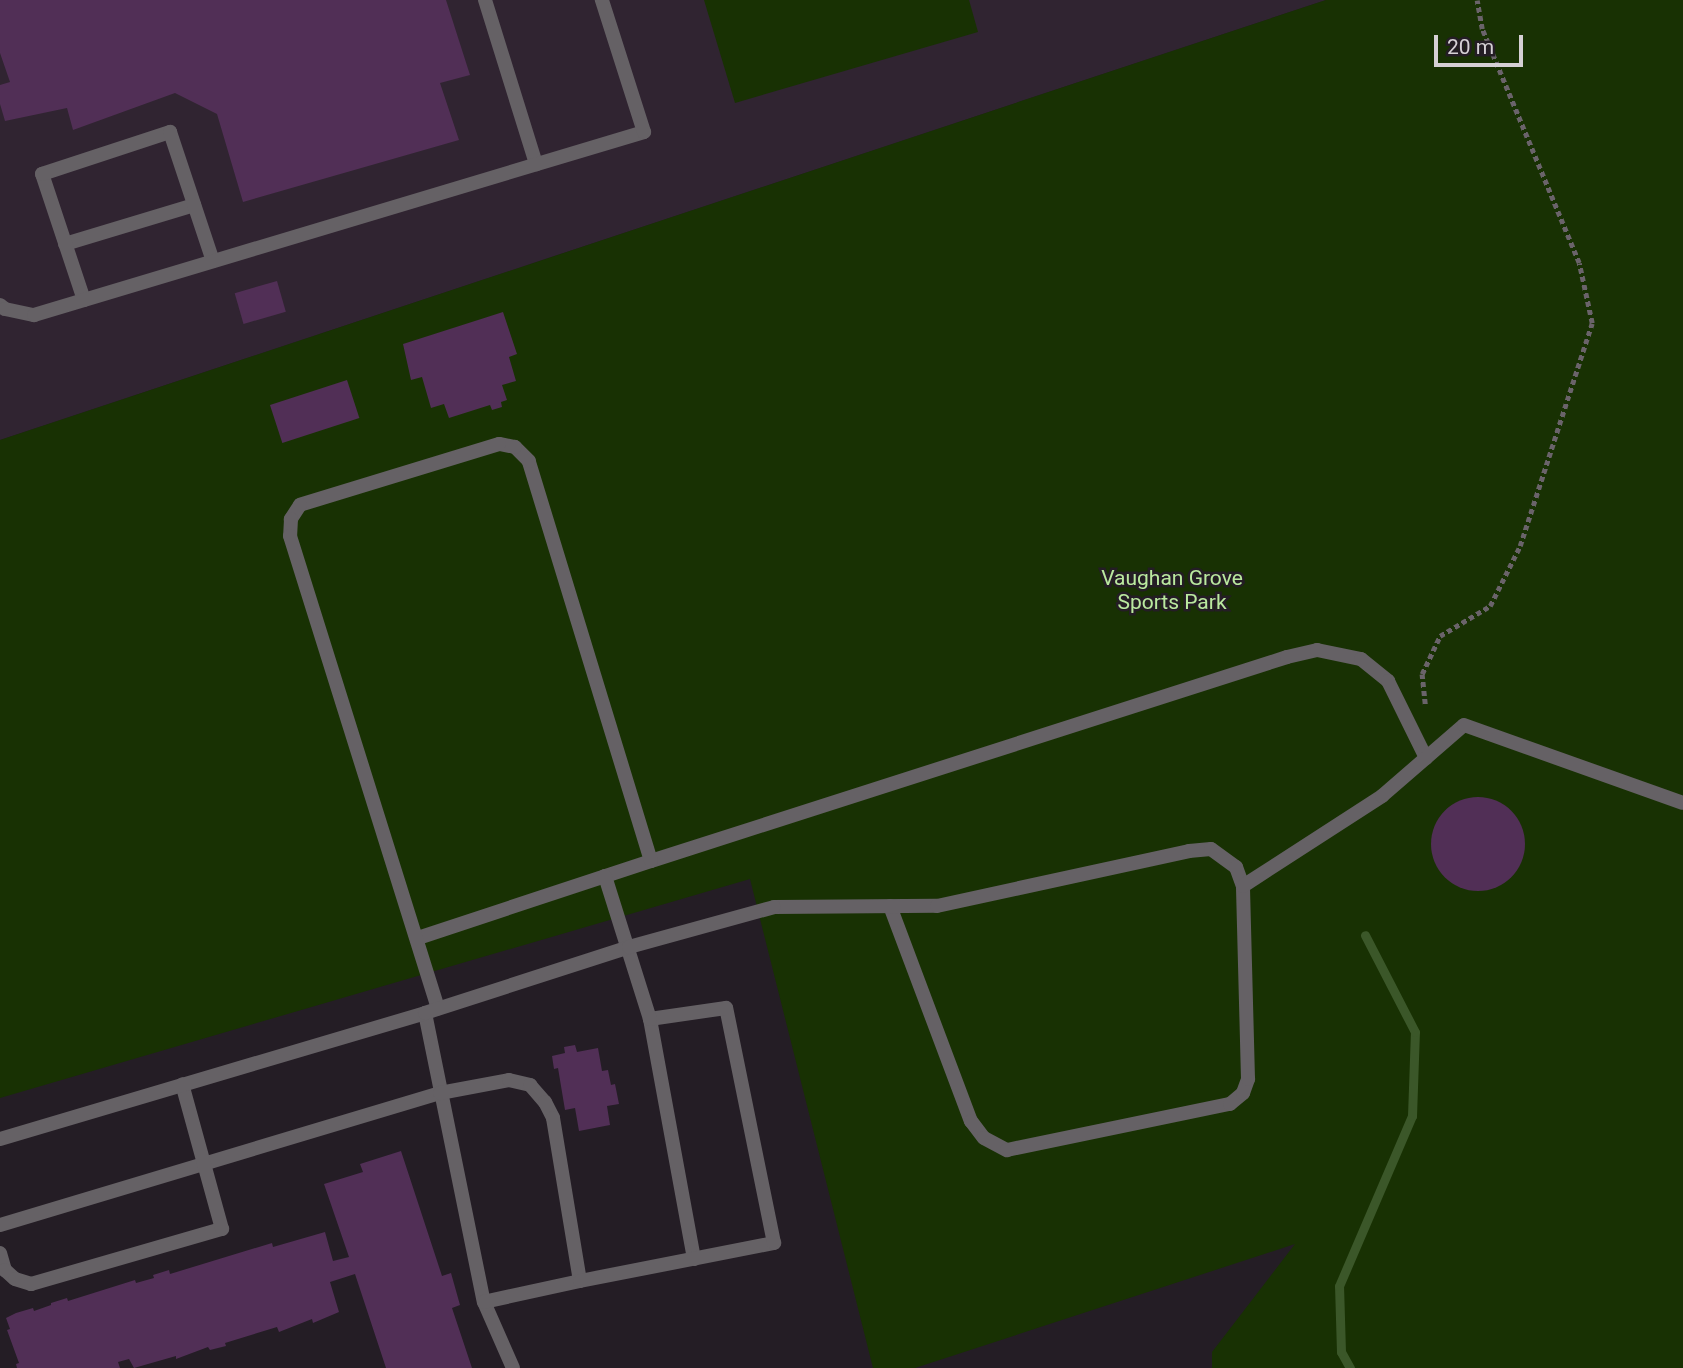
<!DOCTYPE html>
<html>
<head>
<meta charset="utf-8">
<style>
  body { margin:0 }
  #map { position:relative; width:1683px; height:1368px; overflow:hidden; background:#241d25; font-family:Roboto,sans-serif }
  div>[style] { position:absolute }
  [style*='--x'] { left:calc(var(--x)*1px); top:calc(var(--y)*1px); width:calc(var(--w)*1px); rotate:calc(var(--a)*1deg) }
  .built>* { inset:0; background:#302431 }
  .green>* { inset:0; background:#183103 }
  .stream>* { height:9px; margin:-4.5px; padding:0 4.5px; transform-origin:4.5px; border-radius:4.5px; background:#3b5729 }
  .building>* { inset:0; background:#512f56; transform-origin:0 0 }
  .round { border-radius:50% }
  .path>* { height:4.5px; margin-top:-2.25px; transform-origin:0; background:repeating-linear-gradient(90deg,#6a636a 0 5px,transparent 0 8.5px) }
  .service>* { height:14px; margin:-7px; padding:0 7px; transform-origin:7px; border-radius:7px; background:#656165 }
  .minor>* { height:14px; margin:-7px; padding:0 7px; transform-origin:7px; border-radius:7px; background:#656165 }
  span { translate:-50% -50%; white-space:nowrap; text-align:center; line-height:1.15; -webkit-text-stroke:5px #241d25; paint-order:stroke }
  .park-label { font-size:21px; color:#bae99f }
  .scale { position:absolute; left:1434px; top:35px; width:89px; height:32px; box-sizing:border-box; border:4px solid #d5d0d5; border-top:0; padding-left:9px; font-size:21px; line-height:24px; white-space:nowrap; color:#d5d0d5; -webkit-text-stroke:5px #241d25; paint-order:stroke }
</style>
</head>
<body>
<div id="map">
  <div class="built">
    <div style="clip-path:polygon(0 0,1326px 0,0 440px)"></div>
  </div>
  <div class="green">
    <div style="clip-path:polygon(704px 0,969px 0,978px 32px,735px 103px)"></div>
    <div style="clip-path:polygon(1326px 0,1683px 0,1683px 1368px,1212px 1368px,1212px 1352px,1295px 1244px,915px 1368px,873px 1368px,750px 879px,0 1098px,0 440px)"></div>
  </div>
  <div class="stream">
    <div style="--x:1350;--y:1368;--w:18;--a:-119"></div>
    <div style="--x:1341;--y:1352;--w:66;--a:-91.7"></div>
    <div style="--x:1339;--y:1286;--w:185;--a:-66.8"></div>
    <div style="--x:1412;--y:1116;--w:84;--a:-88"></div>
    <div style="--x:1415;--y:1032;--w:109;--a:-117.3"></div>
  </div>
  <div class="building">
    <div style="clip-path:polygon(0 0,446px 0,470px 75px,440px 83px,459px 140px,243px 202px,217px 114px,175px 93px,73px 130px,67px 108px,5px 121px,0 104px,0 85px,10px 82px,0 53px)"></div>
    <div style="left:277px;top:281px;width:32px;height:44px;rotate:74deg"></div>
    <div style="clip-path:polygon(503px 312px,517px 354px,509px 357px,516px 381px,502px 385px,507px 400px,501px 402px,502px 407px,492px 410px,490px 405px,449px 418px,444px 404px,431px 408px,422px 377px,411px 380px,403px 344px)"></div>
    <div style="left:347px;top:380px;width:40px;height:81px;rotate:72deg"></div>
    <div class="round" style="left:1431px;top:797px;width:94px;height:94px"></div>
    <div style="clip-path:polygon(575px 1045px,577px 1052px,598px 1048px,602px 1071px,608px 1070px,611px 1085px,615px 1084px,619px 1104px,607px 1106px,610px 1125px,579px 1131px,575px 1108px,565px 1110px,558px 1068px,554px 1069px,552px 1056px,565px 1053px,564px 1047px)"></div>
    <div style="clip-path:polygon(401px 1151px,442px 1276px,451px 1273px,460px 1305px,452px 1308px,472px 1368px,386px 1368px,355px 1274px,330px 1282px,339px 1312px,313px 1323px,312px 1319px,279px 1332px,277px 1327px,225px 1343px,226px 1346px,210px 1350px,208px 1347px,176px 1359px,176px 1356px,134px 1368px,129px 1359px,118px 1362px,120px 1368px,17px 1368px,16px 1364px,19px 1363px,7px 1330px,10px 1329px,6px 1318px,16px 1313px,33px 1308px,34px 1311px,51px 1305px,51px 1303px,67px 1298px,68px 1301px,135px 1280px,136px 1283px,154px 1278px,153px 1275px,169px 1270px,170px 1274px,272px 1243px,273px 1247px,325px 1232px,333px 1261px,349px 1257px,324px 1184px,363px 1172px,360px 1164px)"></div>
  </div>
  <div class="path">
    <div style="--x:1425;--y:704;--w:30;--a:-96"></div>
    <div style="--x:1422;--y:674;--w:42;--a:-64.7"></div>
    <div style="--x:1440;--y:636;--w:58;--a:-31"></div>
    <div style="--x:1490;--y:606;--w:67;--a:-63.4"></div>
    <div style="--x:1520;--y:546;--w:234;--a:-72.1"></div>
    <div style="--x:1592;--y:323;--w:61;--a:-102.2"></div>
    <div style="--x:1579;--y:263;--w:253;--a:-112.5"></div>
    <div style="--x:1482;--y:29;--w:29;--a:-100"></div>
  </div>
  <div class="service">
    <div style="--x:485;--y:0;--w:172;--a:72.7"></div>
    <div style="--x:65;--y:244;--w:135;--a:-16.8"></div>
    <div style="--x:84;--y:300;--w:133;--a:-108.4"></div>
    <div style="--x:42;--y:174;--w:135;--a:-18.2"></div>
    <div style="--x:170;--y:132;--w:136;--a:71.6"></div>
    <div style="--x:0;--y:305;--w:6;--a:39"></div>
    <div style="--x:5;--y:309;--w:30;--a:12"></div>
    <div style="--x:34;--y:315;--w:637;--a:-16.7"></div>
    <div style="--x:644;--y:132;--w:139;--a:-107.7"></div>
    <div style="--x:651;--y:861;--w:668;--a:-17.78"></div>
    <div style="--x:1287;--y:657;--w:31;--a:-13"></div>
    <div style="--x:1317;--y:650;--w:45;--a:11.6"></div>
    <div style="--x:1361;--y:659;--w:35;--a:39"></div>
    <div style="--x:1388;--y:681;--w:86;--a:63.7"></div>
    <div style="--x:890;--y:906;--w:230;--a:69.4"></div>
    <div style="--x:971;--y:1121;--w:21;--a:53"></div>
    <div style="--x:984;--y:1138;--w:26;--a:28"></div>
    <div style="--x:1007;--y:1150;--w:228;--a:-11.7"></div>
    <div style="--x:1230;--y:1104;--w:17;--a:-40"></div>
    <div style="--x:1243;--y:1093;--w:15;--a:-70"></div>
    <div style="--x:1248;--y:1079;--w:193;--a:-91.5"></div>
    <div style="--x:774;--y:907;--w:163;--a:-0.4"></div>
    <div style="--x:937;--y:906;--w:258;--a:-12.3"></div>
    <div style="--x:1189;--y:851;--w:22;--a:-5"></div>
    <div style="--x:1211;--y:849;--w:31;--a:36"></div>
    <div style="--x:1236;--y:867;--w:20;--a:70"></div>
    <div style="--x:1243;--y:886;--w:166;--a:-32.9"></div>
    <div style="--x:1382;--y:796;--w:108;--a:-40.9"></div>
    <div style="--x:1464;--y:725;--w:232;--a:19.6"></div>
    <div style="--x:418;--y:938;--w:245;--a:-18.3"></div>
    <div style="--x:651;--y:861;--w:418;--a:-107"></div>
    <div style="--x:529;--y:461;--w:20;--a:-135"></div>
    <div style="--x:515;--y:447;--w:16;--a:-169"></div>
    <div style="--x:499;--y:444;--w:208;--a:163"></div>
    <div style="--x:300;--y:505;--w:17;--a:123"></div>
    <div style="--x:291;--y:519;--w:17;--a:93"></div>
    <div style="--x:290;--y:536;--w:495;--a:72.6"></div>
    <div style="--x:425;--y:1013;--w:295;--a:78.5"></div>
    <div style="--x:484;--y:1302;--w:72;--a:66.3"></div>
    <div style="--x:650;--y:1019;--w:244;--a:79.6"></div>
    <div style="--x:0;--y:1225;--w:459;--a:-16.7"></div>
    <div style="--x:440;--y:1093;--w:70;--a:-10.7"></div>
    <div style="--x:509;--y:1080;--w:22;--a:13"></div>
    <div style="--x:530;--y:1085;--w:23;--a:49"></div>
    <div style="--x:545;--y:1102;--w:18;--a:63"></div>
    <div style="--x:553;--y:1118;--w:165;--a:80.6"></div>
    <div style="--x:580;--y:1281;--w:98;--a:167.7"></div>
    <div style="--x:0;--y:1253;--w:18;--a:74"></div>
    <div style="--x:5;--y:1270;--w:13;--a:42"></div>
    <div style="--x:15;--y:1279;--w:17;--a:17"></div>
    <div style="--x:31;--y:1284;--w:199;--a:-16.1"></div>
    <div style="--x:222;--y:1229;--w:150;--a:-105.4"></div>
    <div style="--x:580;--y:1281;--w:198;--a:-11.1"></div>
    <div style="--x:774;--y:1243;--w:240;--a:-101.5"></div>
    <div style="--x:726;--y:1008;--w:77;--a:171.8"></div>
    <div style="--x:650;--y:1019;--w:150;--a:-107.5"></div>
  </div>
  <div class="minor">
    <div style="--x:0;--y:1139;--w:443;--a:-16.5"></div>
    <div style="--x:425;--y:1013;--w:214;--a:-17.9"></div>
    <div style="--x:629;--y:947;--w:150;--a:-15.4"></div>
  </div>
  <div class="park-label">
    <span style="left:1172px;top:590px">Vaughan Grove<br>Sports Park</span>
  </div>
  <div class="scale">20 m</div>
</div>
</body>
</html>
